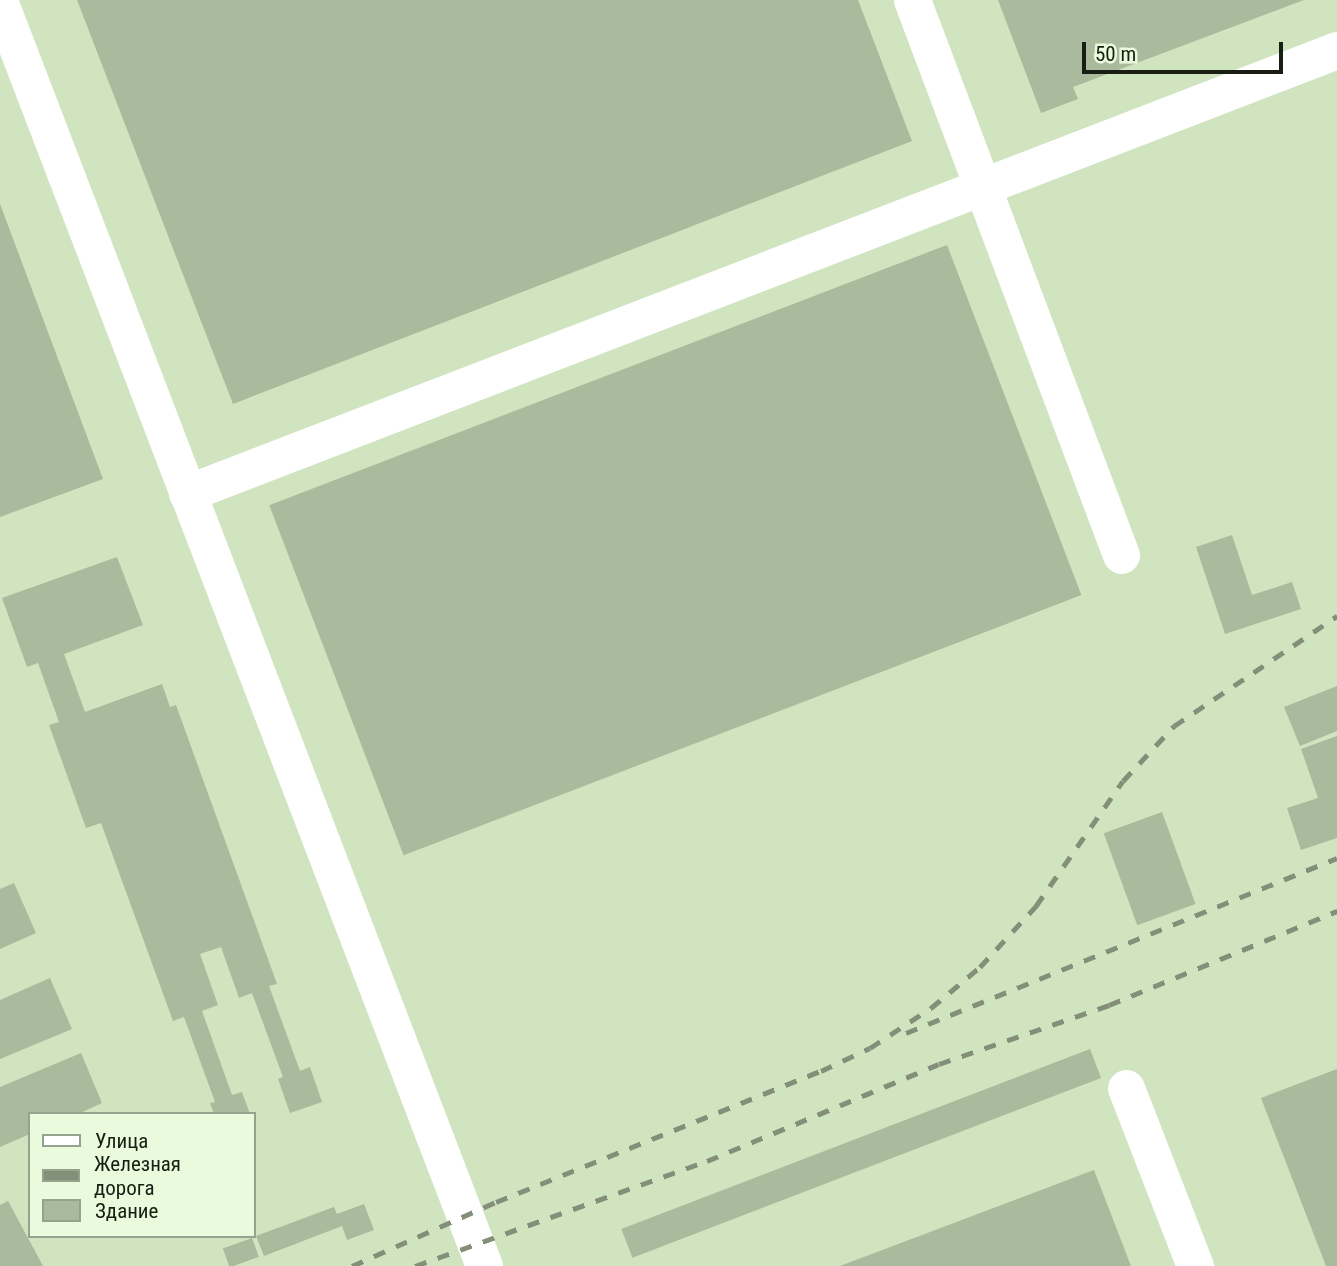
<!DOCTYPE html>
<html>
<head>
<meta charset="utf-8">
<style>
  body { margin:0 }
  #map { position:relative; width:1337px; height:1266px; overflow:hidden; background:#dceecf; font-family:"Roboto Condensed",sans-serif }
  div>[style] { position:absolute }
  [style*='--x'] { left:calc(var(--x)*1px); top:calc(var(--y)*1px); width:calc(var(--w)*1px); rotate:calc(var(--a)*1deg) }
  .built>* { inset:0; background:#cfe4bf }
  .building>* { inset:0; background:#a9ba9d; transform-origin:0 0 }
  .minor>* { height:37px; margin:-18.5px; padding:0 18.5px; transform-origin:18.5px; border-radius:18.5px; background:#fff }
  .rail>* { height:5px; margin-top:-2.5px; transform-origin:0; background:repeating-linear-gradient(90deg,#838f79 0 12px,transparent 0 24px) }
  span { translate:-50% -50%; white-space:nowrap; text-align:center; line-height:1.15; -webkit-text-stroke:5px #e9fbdc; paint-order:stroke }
  .legend { position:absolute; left:28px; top:1112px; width:228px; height:126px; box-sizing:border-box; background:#e9fbdc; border:2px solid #95a38c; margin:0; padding:9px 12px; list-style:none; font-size:21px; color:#181e13 }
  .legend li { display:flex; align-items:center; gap:14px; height:35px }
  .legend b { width:35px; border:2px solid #95a38c }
  .scale { position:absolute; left:1082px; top:42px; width:201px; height:32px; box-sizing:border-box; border:4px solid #181e13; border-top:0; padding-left:9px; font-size:21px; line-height:24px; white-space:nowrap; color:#181e13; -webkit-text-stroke:5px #e9fbdc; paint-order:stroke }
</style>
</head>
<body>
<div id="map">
  <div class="built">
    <div style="clip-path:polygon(evenodd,0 0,1337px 0,1337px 1266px,0 1266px,0 0,30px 1114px,254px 1114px,254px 1236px,30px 1236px,30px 1114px)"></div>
  </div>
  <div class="building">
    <div style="clip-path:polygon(77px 0,858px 0,912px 141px,233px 404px)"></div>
    <div style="clip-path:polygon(998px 0,1304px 0,1073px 87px,1078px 99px,1041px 113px)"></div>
    <div style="clip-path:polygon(0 204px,103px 479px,0 517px)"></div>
    <div style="left:947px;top:245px;width:375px;height:726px;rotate:69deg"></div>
    <div style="clip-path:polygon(1232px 535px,1252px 595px,1292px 582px,1301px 609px,1225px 634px,1196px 547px)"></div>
    <div style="clip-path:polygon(117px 557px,143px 625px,64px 654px,85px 712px,162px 684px,170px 707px,176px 705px,277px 984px,269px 986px,300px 1071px,310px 1067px,322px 1102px,290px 1113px,278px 1079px,283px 1077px,252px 993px,239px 998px,221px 947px,200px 954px,218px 1005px,202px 1011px,232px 1095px,242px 1092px,250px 1114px,214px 1114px,210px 1103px,215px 1102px,184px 1017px,173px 1021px,101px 823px,86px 828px,49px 725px,59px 722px,38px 663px,27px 667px,2px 598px)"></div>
    <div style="clip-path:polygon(1337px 686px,1337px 731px,1300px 746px,1284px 707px)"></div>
    <div style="clip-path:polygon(1337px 736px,1337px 838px,1301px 850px,1287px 808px,1318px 798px,1301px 749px)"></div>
    <div style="left:1162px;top:812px;width:98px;height:62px;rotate:70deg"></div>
    <div style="clip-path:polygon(14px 883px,36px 933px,0 949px,0 889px)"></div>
    <div style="clip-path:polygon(50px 978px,72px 1029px,0 1059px,0 1000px)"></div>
    <div style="left:1090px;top:1049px;width:31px;height:502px;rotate:69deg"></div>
    <div style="clip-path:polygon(81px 1053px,102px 1103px,78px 1114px,30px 1114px,30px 1134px,0 1147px,0 1087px)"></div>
    <div style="clip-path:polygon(1337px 1069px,1337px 1266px,1326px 1266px,1261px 1098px)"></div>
    <div style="clip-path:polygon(1094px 1170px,1131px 1266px,840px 1266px)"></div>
    <div style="clip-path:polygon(8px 1201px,43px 1266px,0 1266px,0 1205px)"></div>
    <div style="clip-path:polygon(364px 1204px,374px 1230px,347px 1240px,342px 1226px,264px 1256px,256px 1236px,334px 1207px,337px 1214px)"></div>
    <div style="left:252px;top:1238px;width:20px;height:31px;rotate:70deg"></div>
  </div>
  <div class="minor">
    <div style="--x:912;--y:0;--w:593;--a:69.36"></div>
    <div style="--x:0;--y:3;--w:1353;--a:69.03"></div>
    <div style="--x:187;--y:493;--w:1232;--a:-21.07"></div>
    <div style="--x:1126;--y:1088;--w:191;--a:68.8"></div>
  </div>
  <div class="rail">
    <div style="--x:906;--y:1033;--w:465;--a:-22.1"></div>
    <div style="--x:352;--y:1266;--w:158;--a:-24"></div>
    <div style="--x:496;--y:1202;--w:350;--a:-22"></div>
    <div style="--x:821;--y:1071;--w:54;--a:-25.1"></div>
    <div style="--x:870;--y:1048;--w:73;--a:-33.3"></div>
    <div style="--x:931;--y:1008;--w:64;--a:-39.9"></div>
    <div style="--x:980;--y:967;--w:83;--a:-47.4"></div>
    <div style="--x:1036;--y:906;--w:152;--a:-55.2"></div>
    <div style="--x:1123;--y:781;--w:75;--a:-47.2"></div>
    <div style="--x:1174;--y:726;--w:197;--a:-34"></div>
    <div style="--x:415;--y:1266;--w:310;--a:-19.8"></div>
    <div style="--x:707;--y:1161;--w:251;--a:-22.7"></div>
    <div style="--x:939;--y:1064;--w:180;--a:-19.1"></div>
    <div style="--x:1109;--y:1005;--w:247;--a:-22.4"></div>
  </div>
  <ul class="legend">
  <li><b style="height:9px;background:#fff"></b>Улица</li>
  <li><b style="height:9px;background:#838f79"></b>Железная дорога</li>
  <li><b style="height:19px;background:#a9ba9d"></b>Здание</li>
  </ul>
  <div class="scale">50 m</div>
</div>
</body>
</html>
